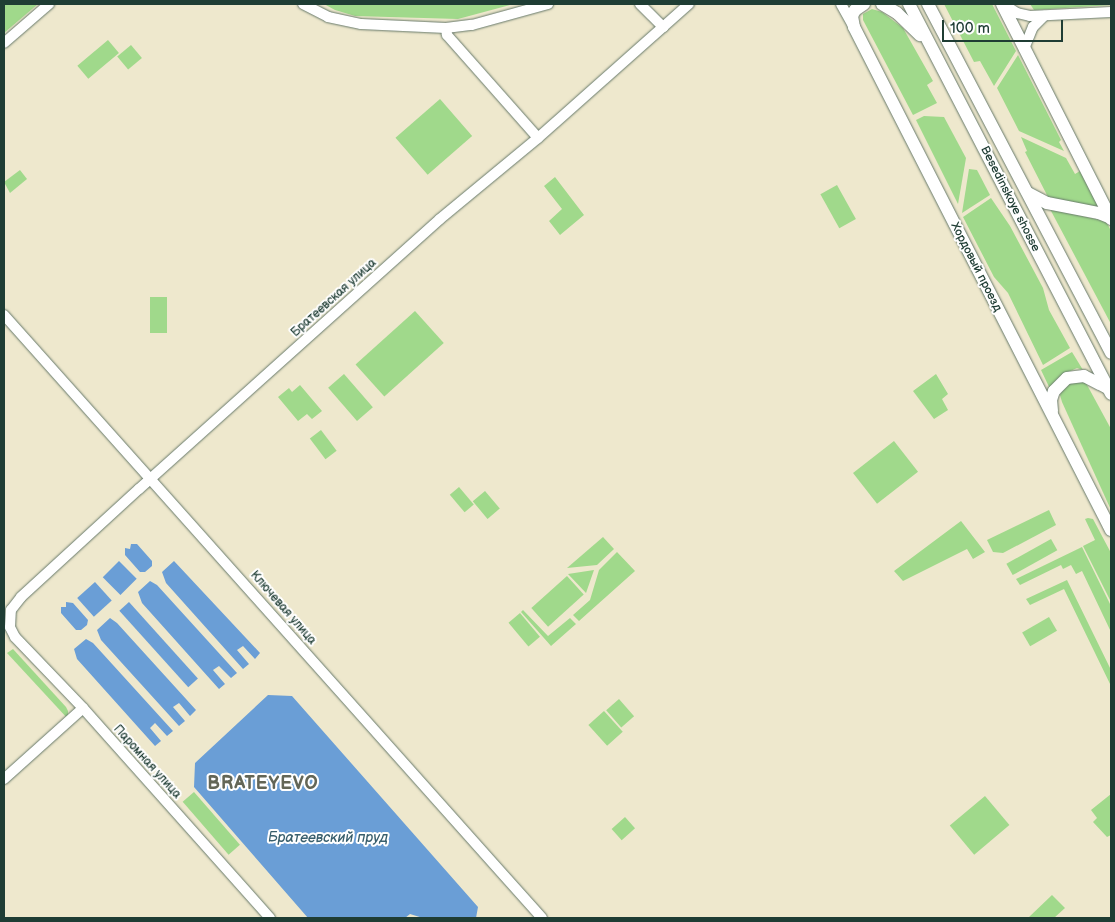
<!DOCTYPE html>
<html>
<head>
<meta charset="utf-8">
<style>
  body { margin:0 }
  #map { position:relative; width:1115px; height:922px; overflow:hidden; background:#eee8cd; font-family:"Balsamiq Sans",sans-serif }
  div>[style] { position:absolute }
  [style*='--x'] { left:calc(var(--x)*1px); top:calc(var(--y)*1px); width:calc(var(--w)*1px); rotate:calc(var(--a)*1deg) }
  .green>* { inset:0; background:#a0d98b; transform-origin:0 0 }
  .water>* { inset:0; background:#6a9ed6; transform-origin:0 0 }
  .roads { filter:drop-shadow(0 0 1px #67796a) drop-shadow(0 0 1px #67796a) }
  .minor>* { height:10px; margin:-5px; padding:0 5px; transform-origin:5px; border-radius:5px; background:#fff }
  .major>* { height:12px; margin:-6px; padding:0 6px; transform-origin:6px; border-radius:6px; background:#fff }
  span { translate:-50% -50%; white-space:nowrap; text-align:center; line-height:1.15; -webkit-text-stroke:4px #fff; paint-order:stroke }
  .street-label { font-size:12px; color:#1f3d34 }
  .water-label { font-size:14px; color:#395f6d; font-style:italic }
  .district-label { font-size:18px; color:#636657; font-weight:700; letter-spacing:1px }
  .frame { position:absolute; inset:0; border:5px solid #1f3d34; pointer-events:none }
  .scale { position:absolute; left:942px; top:20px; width:121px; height:22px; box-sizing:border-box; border:2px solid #1f3d34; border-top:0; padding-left:6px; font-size:15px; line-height:18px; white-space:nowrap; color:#1f3d34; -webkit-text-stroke:4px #fff; paint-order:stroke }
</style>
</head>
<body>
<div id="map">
  <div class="green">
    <div style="clip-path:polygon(4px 4px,38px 4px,4px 33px)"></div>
    <div style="clip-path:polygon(324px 4px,514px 4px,458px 19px,355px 16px,335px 10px)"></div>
    <div style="clip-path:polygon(944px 4px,992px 4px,1016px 51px,994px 86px,980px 61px,974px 62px)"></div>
    <div style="clip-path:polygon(1030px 4px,1111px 4px,1111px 5px,1034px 10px)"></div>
    <div style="clip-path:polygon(872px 9px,882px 12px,903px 28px,933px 81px,927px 85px,937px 103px,913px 115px,863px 20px,863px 14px)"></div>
    <div style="left:108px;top:40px;width:17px;height:40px;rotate:50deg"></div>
    <div style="left:131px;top:45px;width:17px;height:18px;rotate:50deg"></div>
    <div style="clip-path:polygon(1018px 55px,1061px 140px,1059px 142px,1064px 151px,1019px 131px,997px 88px)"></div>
    <div style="left:440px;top:99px;width:49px;height:59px;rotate:49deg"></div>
    <div style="clip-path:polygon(924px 116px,944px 117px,966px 158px,958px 204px,916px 120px)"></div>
    <div style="clip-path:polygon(1021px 137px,1066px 158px,1075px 174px,1080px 171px,1099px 207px,1050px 201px,1025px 152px,1027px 151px)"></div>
    <div style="clip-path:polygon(969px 169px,977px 170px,990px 195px,962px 213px)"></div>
    <div style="clip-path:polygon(20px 170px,27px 179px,10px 193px,4px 182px)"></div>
    <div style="clip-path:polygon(555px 177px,584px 215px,560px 235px,549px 221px,562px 209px,544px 186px)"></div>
    <div style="left:837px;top:185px;width:39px;height:19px;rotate:61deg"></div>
    <div style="clip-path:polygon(991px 198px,1010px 226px,1043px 288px,1049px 310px,1070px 348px,1043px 365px,1008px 293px,994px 277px,963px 217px)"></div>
    <div style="clip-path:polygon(1050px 209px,1105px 221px,1108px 225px,1111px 231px,1111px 324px)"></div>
    <div style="left:150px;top:297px;width:17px;height:36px"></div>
    <div style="left:415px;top:311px;width:43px;height:80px;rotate:48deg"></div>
    <div style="clip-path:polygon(1072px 352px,1083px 370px,1077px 368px,1062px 375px,1051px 391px,1041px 370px)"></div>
    <div style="left:344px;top:374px;width:44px;height:21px;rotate:49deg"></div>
    <div style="clip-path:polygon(936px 374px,948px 394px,942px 399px,948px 410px,934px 419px,913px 391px)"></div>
    <div style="clip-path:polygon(1075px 380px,1086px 383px,1111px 429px,1111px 510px,1062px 402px,1060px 395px,1063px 388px)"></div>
    <div style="clip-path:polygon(300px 385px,322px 411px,312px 419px,307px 414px,298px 421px,278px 397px,289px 388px,292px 392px)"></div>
    <div style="left:321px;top:430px;width:26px;height:14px;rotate:53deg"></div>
    <div style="left:894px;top:441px;width:39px;height:52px;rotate:52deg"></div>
    <div style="left:459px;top:487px;width:23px;height:12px;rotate:50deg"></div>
    <div style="left:485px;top:491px;width:23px;height:16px;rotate:50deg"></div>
    <div style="clip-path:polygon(1049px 510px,1056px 525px,1003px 553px,993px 552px,987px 540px)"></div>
    <div style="clip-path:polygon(1088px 518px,1093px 519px,1111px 553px,1111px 602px,1083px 546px,1095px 540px,1085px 519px)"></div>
    <div style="clip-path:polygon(961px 521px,985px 552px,973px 559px,967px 549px,903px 581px,894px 571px)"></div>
    <div style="clip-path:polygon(603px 537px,614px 549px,597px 565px,567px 568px)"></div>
    <div style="left:1051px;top:539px;width:13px;height:51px;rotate:61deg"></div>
    <div style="clip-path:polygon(1082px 547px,1111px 606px,1111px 632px,1082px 571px,1076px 574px,1071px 565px,1063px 569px,1061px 565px,1020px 585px,1016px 579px)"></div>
    <div style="clip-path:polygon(617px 552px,635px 571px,579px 621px,573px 615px,590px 600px,599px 570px)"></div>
    <div style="clip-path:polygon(594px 570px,586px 593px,568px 574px)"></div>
    <div style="left:567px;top:576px;width:25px;height:48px;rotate:48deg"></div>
    <div style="clip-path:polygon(1067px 580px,1111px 670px,1111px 686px,1064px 589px,1030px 605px,1026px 599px)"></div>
    <div style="clip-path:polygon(523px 610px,548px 636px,570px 618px,576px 624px,551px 646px,521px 612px)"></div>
    <div style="left:520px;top:613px;width:31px;height:15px;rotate:50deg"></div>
    <div style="left:1049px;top:617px;width:16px;height:31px;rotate:60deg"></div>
    <div style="clip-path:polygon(13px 649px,66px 707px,68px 711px,68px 719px,7px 653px)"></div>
    <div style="left:619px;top:699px;width:23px;height:17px;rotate:49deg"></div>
    <div style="left:604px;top:711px;width:28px;height:21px;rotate:48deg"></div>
    <div style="left:194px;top:792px;width:70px;height:15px;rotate:49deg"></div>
    <div style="clip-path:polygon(1111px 794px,1111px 835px,1107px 837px,1093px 822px,1097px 818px,1091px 810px)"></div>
    <div style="left:985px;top:796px;width:38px;height:46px;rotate:50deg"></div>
    <div style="left:625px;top:817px;width:15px;height:18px;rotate:48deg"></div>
    <div style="clip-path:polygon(1052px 895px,1065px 908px,1054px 918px,1028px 918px)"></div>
  </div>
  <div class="water">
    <div style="clip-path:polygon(131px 544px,137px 544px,152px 561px,152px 566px,145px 572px,140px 572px,125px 555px,125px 548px,130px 549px)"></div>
    <div style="left:119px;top:561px;width:25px;height:23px;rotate:45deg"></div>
    <div style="clip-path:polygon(174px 561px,260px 653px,255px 659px,243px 646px,237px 650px,249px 664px,243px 669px,166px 583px,162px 572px)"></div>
    <div style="clip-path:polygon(150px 581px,157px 585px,237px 673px,231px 678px,219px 666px,213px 670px,225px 684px,219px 689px,142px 603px,138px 592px)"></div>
    <div style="left:95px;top:582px;width:25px;height:24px;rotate:48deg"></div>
    <div style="clip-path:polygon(66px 602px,73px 603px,88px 620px,87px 625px,81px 630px,76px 630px,61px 613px,61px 607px,66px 607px)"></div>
    <div style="left:129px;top:602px;width:103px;height:13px;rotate:48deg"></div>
    <div style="clip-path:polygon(110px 618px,117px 623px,196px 710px,190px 716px,179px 703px,173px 707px,185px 721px,179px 726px,101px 640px,97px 630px)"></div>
    <div style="clip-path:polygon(86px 639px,93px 643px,173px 731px,167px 736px,155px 723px,150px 728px,161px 741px,155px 746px,77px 659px,74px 649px)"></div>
    <div style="clip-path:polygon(268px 695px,292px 696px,478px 907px,476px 918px,423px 918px,410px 914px,405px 918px,308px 918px,194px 787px,195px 763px)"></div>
  </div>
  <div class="roads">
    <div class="minor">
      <div style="--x:303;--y:4;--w:28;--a:27"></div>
      <div style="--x:328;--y:17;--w:34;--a:12"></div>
      <div style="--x:361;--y:24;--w:85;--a:2.7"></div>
      <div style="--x:446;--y:28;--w:26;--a:-7"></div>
      <div style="--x:472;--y:25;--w:79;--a:-15.4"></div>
      <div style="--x:640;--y:4;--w:33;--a:45"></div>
      <div style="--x:841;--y:4;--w:23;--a:61"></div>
      <div style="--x:1003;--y:4;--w:17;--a:33"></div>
      <div style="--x:1017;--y:13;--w:13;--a:13"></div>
      <div style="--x:1030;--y:16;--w:81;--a:-2.8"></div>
      <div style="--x:446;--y:28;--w:7;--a:82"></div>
      <div style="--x:447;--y:35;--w:137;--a:48.5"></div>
      <div style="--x:4;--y:43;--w:60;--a:-40.9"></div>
      <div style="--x:1024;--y:49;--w:24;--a:-68"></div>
      <div style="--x:1033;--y:27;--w:16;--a:-45"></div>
      <div style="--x:4;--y:315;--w:808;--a:48.26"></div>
      <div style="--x:4;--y:779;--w:106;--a:-41.9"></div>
      <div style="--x:270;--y:918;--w:281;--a:-131.7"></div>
      <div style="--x:83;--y:708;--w:98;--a:-133.8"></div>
      <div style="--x:15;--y:637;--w:11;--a:-117"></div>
      <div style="--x:10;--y:627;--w:17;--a:-87"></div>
      <div style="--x:11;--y:610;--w:16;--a:-52"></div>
      <div style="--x:21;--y:597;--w:160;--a:-42.5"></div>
      <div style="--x:139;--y:489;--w:404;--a:-41.9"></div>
      <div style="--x:440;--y:219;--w:127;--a:-39.6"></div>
      <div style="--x:538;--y:138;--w:202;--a:-41.6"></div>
    </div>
    <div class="major">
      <div style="--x:864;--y:4;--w:11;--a:146"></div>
      <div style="--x:855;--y:10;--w:7;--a:117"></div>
      <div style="--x:852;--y:16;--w:11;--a:80"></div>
      <div style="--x:854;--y:27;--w:565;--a:62.94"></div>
      <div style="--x:882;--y:4;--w:17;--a:31"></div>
      <div style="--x:897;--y:13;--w:32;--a:44"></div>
      <div style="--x:909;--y:4;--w:439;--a:62.6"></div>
      <div style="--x:928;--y:4;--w:394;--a:62.3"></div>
      <div style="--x:1002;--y:4;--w:241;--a:63.1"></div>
      <div style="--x:1028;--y:193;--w:21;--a:28"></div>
      <div style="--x:1047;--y:203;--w:53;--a:10.9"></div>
      <div style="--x:1099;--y:213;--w:13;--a:23"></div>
      <div style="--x:1052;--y:411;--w:11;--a:-95"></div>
      <div style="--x:1051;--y:400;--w:9;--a:-72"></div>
      <div style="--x:1054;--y:391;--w:18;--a:-45"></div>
      <div style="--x:1067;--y:378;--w:17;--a:-7"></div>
      <div style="--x:1084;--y:376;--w:28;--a:27"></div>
    </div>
  </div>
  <div class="street-label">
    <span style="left:1010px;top:199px;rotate:63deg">Besedinskoye shosse</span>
    <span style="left:976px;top:267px;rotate:63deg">Хордовый проезд</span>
    <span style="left:334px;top:298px;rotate:-42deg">Братеевская улица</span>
    <span style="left:283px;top:608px;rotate:49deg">Ключевая улица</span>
    <span style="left:147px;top:762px;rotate:48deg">Паромная улица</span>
  </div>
  <div class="water-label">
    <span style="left:328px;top:838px">Братеевский пруд</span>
  </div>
  <div class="district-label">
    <span style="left:263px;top:784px">BRATEYEVO</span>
  </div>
  <div class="frame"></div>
  <div class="scale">100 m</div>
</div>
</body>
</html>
